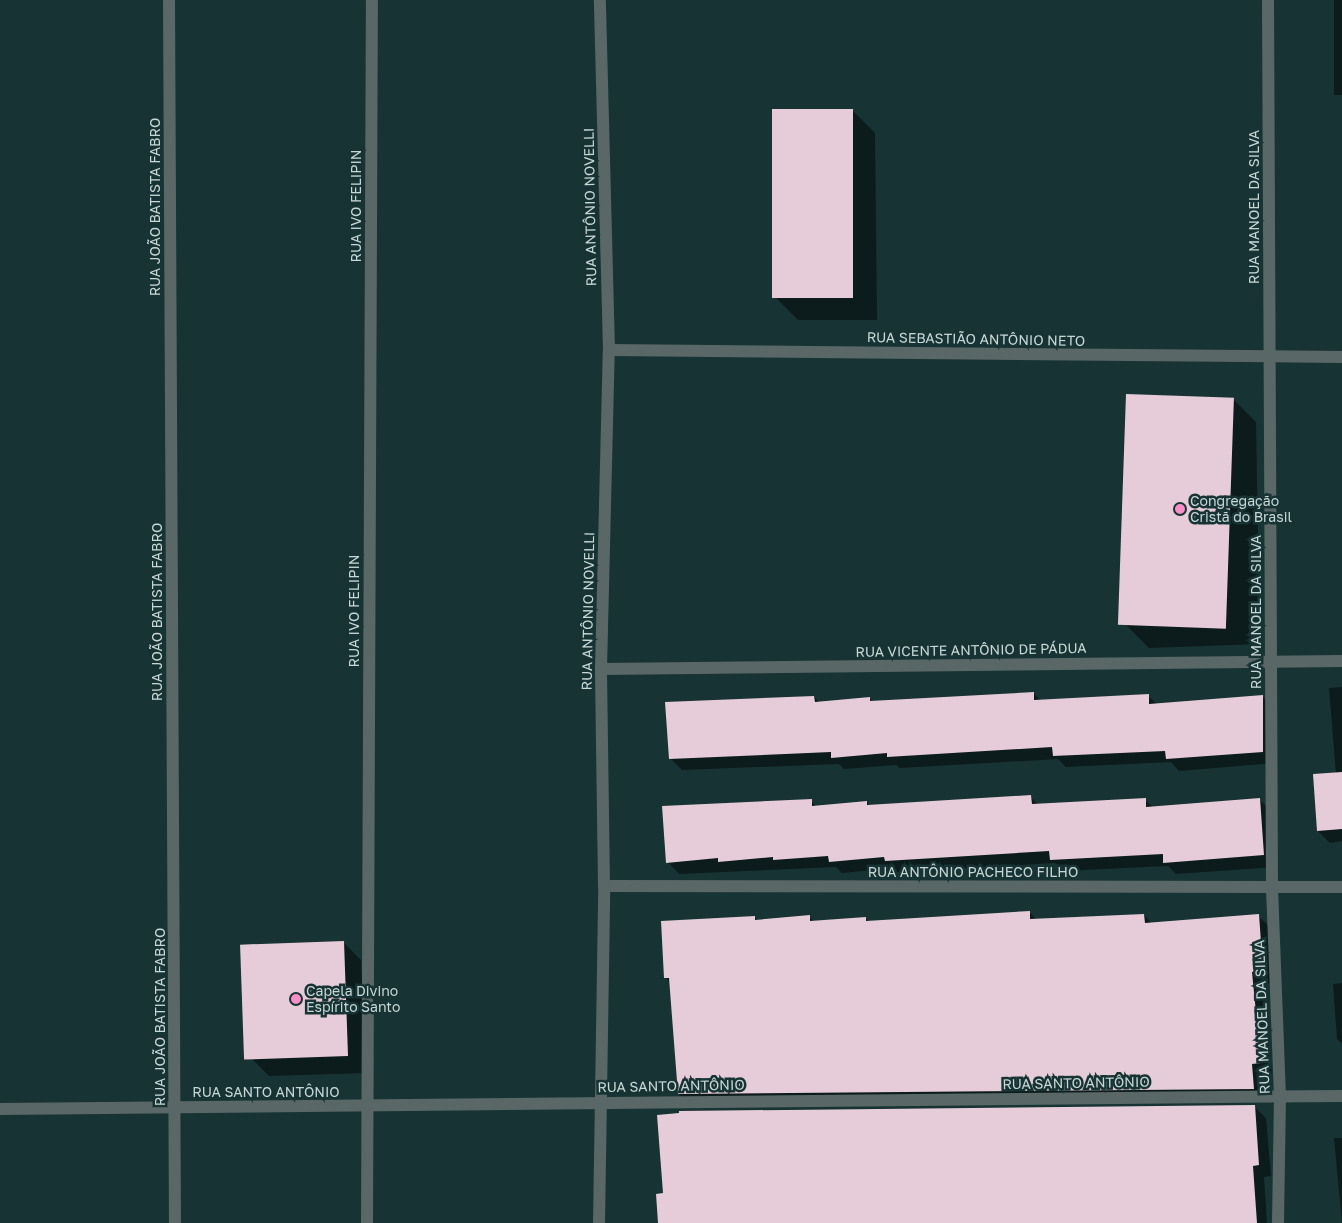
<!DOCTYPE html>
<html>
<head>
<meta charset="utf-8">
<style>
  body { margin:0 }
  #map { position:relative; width:1342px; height:1223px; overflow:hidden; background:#183334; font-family:"Golos Text",sans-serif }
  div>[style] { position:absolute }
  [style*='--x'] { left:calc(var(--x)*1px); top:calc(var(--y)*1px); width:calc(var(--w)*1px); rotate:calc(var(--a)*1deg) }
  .shadow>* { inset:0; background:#0007; transform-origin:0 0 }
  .building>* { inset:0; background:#e6ccd8; transform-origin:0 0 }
  .street>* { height:12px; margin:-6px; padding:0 6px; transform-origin:6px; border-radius:6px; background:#5a6767 }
  .dots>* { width:14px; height:14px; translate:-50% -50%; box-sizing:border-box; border:2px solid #183334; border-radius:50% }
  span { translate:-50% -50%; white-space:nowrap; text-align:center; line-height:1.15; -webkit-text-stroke:5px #183334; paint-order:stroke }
  .street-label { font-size:14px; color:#c7d7d7 }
  .poi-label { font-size:14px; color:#c7d7d7 }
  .left { translate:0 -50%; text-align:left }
</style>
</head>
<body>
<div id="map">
  <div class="shadow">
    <div style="left:1334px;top:0;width:8px;height:95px"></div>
    <div style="clip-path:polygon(852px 110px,875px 133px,877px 320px,798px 320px,775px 297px)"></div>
    <div style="clip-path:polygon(1233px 399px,1256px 422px,1260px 644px,1149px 648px,1126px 625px)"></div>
    <div style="clip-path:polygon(1342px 687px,1342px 841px,1330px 843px,1318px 831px,1336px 774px,1329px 688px)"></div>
    <div style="clip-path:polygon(1033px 693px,1041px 701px,1148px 696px,1157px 704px,1262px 696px,1274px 708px,1274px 763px,1179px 771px,1171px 762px,1066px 767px,1058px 759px,900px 768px,896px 765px,844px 769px,839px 764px,682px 770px,670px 758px,814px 697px,820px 703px,869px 699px,873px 702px)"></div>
    <div style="clip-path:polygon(1030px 797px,1039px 805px,1145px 800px,1154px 808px,1260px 800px,1271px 811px,1275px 867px,1176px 874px,1168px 866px,1063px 871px,1055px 863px,897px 872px,894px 868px,842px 873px,836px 867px,679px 874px,668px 862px,811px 801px,817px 807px,867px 802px,870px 806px)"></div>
    <div style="clip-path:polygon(1029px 912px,1037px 920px,1144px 915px,1152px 924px,1258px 916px,1270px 927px,1274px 983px,1263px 984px,1272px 1074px,1263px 1075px,1265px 1100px,691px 1106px,679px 1094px,670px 983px,666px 978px,755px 918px,758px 921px,809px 917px,815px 922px,865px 918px,869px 922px)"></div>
    <div style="clip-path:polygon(343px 942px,361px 960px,366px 1073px,269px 1076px,251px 1058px)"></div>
    <div style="clip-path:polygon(1342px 983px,1342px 1044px,1337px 1039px,1333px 984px)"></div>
    <div style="clip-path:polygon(1254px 1106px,1266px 1118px,1271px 1176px,1264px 1177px,1267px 1223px,660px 1223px)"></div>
    <div style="clip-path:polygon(1334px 1138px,1342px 1138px,1342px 1223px)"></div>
  </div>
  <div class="building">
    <div style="left:772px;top:109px;width:81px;height:189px"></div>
    <div style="left:1126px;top:394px;width:108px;height:231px;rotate:2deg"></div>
    <div style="clip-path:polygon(1034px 692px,1034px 700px,1149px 694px,1149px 704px,1263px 695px,1263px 752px,1166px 759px,1165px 751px,1053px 756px,1052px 747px,887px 757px,887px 753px,831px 758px,831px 752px,669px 759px,665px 702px,814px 696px,815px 702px,870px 697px,870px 701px)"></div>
    <div style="clip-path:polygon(1342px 772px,1342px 829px,1317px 831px,1313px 774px)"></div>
    <div style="clip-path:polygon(1031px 795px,1032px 804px,1146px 798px,1146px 807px,1260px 798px,1264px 855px,1163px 863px,1163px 854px,1050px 860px,1049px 851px,885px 861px,884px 857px,829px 862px,828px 856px,773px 860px,773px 857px,718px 862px,718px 858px,666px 863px,662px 806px,812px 799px,812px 806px,867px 801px,867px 805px)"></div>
    <div style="clip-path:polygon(1030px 911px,1030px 919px,1144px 914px,1145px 923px,1259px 914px,1263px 971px,1252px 972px,1261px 1063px,1252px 1064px,1254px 1089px,678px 1094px,669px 978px,664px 978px,661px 921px,755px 916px,755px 920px,810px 915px,810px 921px,866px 917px,866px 921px)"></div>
    <div style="left:344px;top:941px;width:115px;height:104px;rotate:88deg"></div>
    <div style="clip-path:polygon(1255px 1105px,1259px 1165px,1253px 1166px,1257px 1223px,658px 1223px,656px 1194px,663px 1193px,657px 1115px,679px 1113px,679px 1111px)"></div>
  </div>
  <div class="street">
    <div style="--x:169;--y:0;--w:1223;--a:89.72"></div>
    <div style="--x:1268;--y:0;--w:888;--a:89.74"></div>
    <div style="--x:1272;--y:888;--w:208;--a:87.8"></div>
    <div style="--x:1280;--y:1096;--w:127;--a:90.9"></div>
    <div style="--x:609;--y:350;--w:733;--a:0.55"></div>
    <div style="--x:601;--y:669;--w:741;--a:-0.62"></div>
    <div style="--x:604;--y:886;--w:738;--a:0.08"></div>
    <div style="--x:0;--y:1109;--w:1342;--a:-0.56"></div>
    <div style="--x:367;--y:1223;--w:1223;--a:-89.77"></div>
    <div style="--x:599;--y:1223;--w:337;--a:-89.1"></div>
    <div style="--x:604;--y:886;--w:217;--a:-90.8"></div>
    <div style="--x:601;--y:669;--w:319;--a:-88.6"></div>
    <div style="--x:609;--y:350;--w:350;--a:-91.5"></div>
  </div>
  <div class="dots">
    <div style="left:1180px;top:509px;background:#fa8fc7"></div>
    <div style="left:296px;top:999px;background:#fa8fc7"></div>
  </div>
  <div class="street-label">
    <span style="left:356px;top:206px;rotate:-90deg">RUA IVO FELIPIN</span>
    <span style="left:155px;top:207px;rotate:-90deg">RUA JOÃO BATISTA FABRO</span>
    <span style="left:590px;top:207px;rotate:-91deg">RUA ANTÔNIO NOVELLI</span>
    <span style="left:1254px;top:207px;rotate:-90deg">RUA MANOEL DA SILVA</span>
    <span style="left:976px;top:339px;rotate:1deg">RUA SEBASTIÃO ANTÔNIO NETO</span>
    <span style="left:354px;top:611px;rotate:-90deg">RUA IVO FELIPIN</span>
    <span style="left:588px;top:611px;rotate:-89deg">RUA ANTÔNIO NOVELLI</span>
    <span style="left:157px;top:612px;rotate:-90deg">RUA JOÃO BATISTA FABRO</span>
    <span style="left:1256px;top:612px;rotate:-90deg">RUA MANOEL DA SILVA</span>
    <span style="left:971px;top:650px;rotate:-1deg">RUA VICENTE ANTÔNIO DE PÁDUA</span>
    <span style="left:973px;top:872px">RUA ANTÔNIO PACHECO FILHO</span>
    <span style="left:160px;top:1017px;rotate:-90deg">RUA JOÃO BATISTA FABRO</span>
    <span style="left:1262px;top:1017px;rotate:-92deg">RUA MANOEL DA SILVA</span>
    <span style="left:1076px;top:1083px;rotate:-1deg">RUA SANTO ANTÔNIO</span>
    <span style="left:671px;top:1086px;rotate:-1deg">RUA SANTO ANTÔNIO</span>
    <span style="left:266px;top:1092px">RUA SANTO ANTÔNIO</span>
  </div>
  <div class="poi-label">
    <span class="left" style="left:1190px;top:509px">Congregação<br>Cristã do Brasil</span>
    <span class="left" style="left:306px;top:999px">Capela Divino<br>Espírito Santo</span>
  </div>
</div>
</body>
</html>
